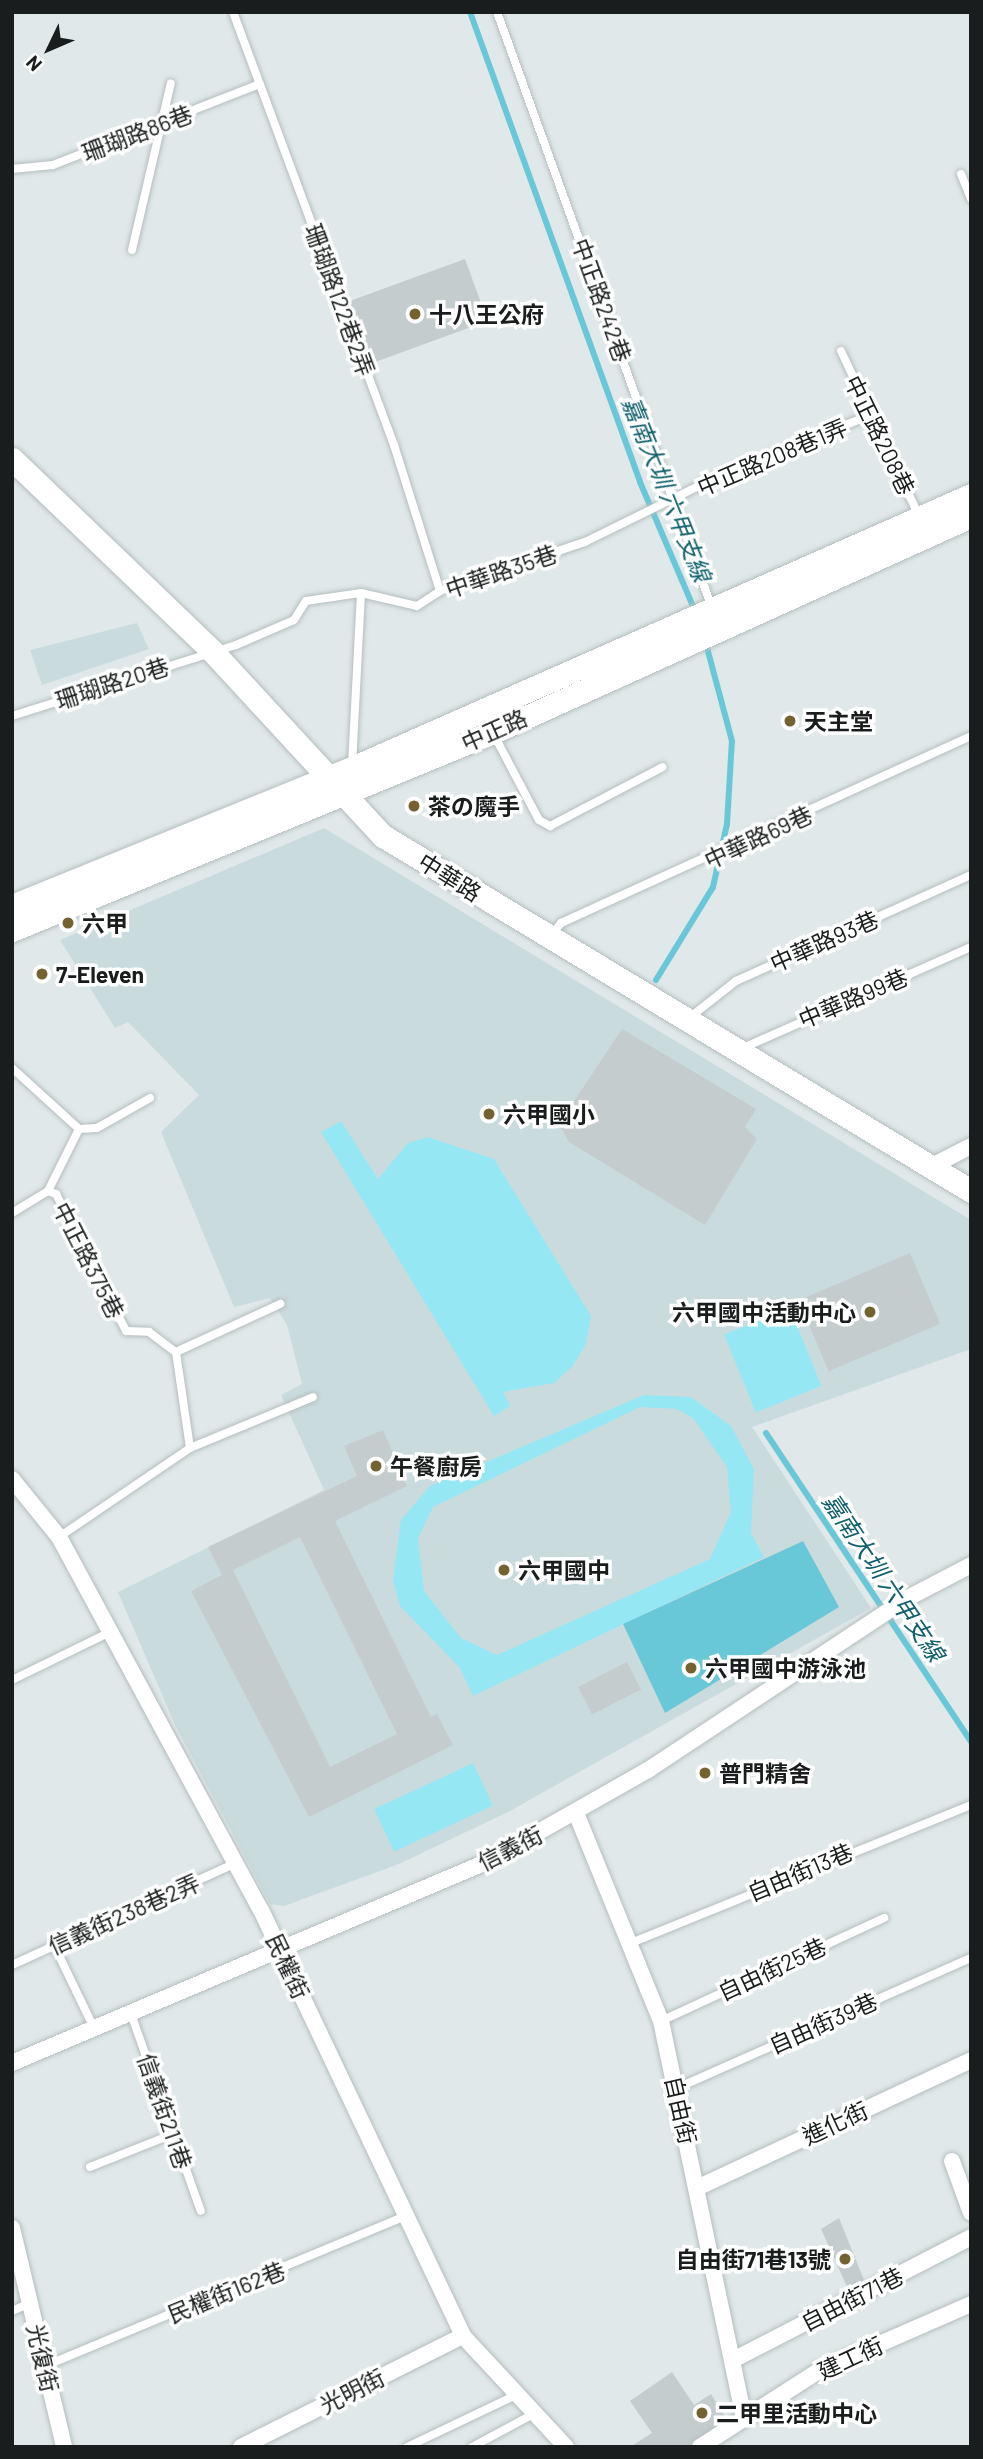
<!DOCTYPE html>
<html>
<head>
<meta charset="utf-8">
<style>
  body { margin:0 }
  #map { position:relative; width:983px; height:2459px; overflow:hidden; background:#e0e8e9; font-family:Barlow,"Noto Sans TC","Noto Sans JP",sans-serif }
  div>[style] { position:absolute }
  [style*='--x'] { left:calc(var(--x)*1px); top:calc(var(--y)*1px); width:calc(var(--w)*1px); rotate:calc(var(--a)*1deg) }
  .built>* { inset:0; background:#cadbde }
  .green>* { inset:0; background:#96e7f4; transform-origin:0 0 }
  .water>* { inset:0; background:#69c8d7 }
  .stream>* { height:6px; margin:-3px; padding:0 3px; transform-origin:3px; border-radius:3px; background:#69c8d7 }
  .building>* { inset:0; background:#c4cccd; transform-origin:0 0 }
  .roads { filter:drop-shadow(0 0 2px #b5bdbe) drop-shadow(0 0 2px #b5bdbe) }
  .lane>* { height:8px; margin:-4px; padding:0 4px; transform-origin:4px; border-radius:4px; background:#fff }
  .street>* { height:16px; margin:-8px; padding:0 8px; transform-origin:8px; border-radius:8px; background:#fff }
  .secondary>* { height:23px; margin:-11.5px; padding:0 11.5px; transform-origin:11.5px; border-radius:11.5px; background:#fff }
  .dots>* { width:19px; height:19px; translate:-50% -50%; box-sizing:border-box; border:4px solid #fff; border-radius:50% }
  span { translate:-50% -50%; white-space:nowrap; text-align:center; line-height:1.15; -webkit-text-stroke:7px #fff; paint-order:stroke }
  .street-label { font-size:23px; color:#1a1d1d }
  .poi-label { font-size:23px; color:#1a1d1d; font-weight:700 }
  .left { translate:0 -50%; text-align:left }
  .right { translate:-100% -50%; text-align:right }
  .water-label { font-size:24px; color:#0f606c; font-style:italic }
  .frame { position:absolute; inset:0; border:14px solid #1a1d1d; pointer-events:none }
  .north { position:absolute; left:14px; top:14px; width:70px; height:70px; -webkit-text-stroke:5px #fff; paint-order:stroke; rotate:226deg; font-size:19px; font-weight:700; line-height:28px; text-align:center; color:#1a1d1d }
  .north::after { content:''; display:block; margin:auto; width:24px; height:32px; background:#1a1d1d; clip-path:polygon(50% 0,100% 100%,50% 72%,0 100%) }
</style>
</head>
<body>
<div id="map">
  <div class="built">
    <div style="clip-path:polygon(137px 623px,149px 649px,42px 685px,30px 650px)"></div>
    <div style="clip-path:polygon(324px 828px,971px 1220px,971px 1349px,752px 1427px,871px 1608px,510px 1811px,399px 1864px,284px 1906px,270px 1904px,175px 1725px,118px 1592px,324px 1490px,281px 1395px,302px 1384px,287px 1325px,270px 1298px,234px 1307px,161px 1132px,199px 1095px,128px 1022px,115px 1028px,60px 940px)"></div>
  </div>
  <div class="green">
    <div style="clip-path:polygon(341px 1121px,378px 1179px,408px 1143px,428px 1137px,494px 1159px,591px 1316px,586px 1344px,572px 1367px,554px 1383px,503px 1392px,510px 1406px,494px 1416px,321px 1132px)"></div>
    <div style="left:790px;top:1308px;width:84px;height:71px;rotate:68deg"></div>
    <div style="clip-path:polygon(evenodd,644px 1395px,691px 1397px,731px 1426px,754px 1469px,751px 1533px,764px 1557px,473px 1696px,460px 1668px,400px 1606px,393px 1580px,401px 1520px,430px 1486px,644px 1395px,640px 1407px,677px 1409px,693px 1418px,727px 1467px,731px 1512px,710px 1559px,497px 1655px,461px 1638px,424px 1591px,418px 1538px,433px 1507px,640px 1407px)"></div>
    <div style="left:473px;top:1763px;width:47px;height:109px;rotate:65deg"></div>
  </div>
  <div class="water">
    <div style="clip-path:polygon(803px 1541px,839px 1607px,665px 1713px,623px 1624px)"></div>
  </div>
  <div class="stream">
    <div style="--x:470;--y:12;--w:500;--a:70.1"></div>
    <div style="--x:640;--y:482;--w:142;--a:66.9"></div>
    <div style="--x:656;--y:980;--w:109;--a:-58.5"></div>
    <div style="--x:713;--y:887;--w:65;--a:-77.5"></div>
    <div style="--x:727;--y:824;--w:83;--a:-86.6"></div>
    <div style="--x:732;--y:741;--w:105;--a:-105"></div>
    <div style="--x:766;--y:1433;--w:371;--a:56.4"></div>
  </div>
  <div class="building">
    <div style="left:465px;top:259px;width:66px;height:124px;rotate:70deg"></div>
    <div style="clip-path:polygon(622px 1029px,756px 1109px,745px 1127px,757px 1139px,705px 1225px,569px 1142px,559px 1124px)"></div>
    <div style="left:910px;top:1253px;width:77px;height:121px;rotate:67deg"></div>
    <div style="clip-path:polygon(evenodd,383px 1430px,407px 1486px,335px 1521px,431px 1717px,437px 1714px,453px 1745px,309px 1817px,191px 1591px,222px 1575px,208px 1547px,357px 1476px,344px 1446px,383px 1430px,300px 1537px,397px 1734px,330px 1767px,233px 1570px,300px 1537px)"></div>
    <div style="left:627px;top:1662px;width:31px;height:55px;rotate:63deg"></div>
    <div style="clip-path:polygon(839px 2218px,864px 2280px,848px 2289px,821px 2229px)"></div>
    <div style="clip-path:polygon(672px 2372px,694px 2405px,711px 2394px,726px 2418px,690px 2447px,630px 2447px,652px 2433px,630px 2401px)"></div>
  </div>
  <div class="roads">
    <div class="lane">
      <div style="--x:233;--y:12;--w:462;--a:69.6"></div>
      <div style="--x:394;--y:445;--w:153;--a:72.5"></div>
      <div style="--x:497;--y:12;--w:634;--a:70.16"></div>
      <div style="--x:12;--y:169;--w:41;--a:-5.6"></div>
      <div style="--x:53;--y:165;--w:222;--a:-21.4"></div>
      <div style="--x:961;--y:174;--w:27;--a:68"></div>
      <div style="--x:132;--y:250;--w:171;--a:-76.9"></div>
      <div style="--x:841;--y:351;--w:183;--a:64.7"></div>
      <div style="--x:12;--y:716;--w:235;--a:-17.6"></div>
      <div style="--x:236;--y:645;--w:63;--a:-23.3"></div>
      <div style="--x:294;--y:620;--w:22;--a:-58"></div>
      <div style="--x:306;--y:601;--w:56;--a:-8.3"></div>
      <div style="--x:361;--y:593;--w:57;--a:13.1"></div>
      <div style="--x:417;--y:606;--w:27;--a:-33"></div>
      <div style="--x:440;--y:591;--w:153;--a:-18.7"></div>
      <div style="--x:585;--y:542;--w:140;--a:-26.2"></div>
      <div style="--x:711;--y:480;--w:170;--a:-22.2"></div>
      <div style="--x:494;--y:735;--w:96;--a:62.1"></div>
      <div style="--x:539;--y:820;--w:13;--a:29"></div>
      <div style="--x:550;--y:826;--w:127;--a:-27.6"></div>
      <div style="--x:352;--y:765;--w:172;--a:-87"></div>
      <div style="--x:551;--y:935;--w:16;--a:-50"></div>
      <div style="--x:561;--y:923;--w:451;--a:-24.5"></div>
      <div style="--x:688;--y:1019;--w:61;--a:-38.4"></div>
      <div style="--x:736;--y:981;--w:258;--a:-24.3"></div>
      <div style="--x:743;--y:1048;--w:249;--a:-23.9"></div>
      <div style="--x:12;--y:1068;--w:91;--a:42.3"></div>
      <div style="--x:79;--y:1129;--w:18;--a:-3"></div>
      <div style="--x:97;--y:1128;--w:61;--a:-29.5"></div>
      <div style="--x:48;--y:1191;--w:69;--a:-63.4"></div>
      <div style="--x:12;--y:1213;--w:42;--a:-31.4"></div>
      <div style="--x:48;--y:1191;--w:9;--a:21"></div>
      <div style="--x:56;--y:1194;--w:154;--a:62.9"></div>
      <div style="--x:126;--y:1331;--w:23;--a:2"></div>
      <div style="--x:149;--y:1332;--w:34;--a:37"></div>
      <div style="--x:176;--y:1352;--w:115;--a:-24.8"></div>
      <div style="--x:176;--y:1352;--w:97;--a:81.7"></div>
      <div style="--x:59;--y:1537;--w:158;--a:-34.2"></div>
      <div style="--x:190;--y:1448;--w:133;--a:-22.5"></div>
      <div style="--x:12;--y:1680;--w:109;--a:-26.1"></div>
      <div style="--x:631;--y:1943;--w:367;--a:-22.1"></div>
      <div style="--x:54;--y:1945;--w:92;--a:64.3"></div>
      <div style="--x:12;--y:1965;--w:246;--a:-24.5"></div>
      <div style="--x:130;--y:2011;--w:212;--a:70.5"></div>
      <div style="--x:661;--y:2021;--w:246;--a:-24.8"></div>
      <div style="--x:675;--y:2089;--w:324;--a:-23.9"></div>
      <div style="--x:90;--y:2167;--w:89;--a:-21.7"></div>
      <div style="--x:12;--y:2311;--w:20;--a:-24"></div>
      <div style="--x:45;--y:2366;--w:391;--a:-22.6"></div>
      <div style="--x:407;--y:2447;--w:123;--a:-25.5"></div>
      <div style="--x:472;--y:2447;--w:74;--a:-28.3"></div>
    </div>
    <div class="street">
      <div style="--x:930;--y:1167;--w:46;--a:-27.1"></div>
      <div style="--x:12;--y:1479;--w:75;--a:51"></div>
      <div style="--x:59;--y:1537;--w:424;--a:61.6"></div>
      <div style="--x:261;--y:1910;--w:471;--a:64.6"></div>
      <div style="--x:463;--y:2336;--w:151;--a:47.1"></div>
      <div style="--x:576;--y:1813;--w:225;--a:67.8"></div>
      <div style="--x:661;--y:2021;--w:406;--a:78.2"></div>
      <div style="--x:12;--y:2063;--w:513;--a:-22.96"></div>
      <div style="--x:484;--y:1863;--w:189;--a:-29.6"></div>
      <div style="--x:648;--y:1770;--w:312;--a:-33.5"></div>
      <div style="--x:908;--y:1598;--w:71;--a:-27.6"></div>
      <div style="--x:952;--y:2161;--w:55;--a:69.9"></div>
      <div style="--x:699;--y:2187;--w:300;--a:-25"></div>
      <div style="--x:12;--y:2228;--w:225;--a:76.6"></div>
      <div style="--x:733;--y:2360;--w:268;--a:-27.3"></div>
      <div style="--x:241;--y:2447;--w:248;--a:-26.6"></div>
      <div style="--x:700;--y:2447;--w:143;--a:-32.7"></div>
      <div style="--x:820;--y:2370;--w:165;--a:-23.6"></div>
    </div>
    <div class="secondary">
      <div style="--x:12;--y:459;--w:277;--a:43.8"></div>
      <div style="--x:212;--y:651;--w:252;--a:47.3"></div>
      <div style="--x:383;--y:836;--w:687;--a:31.12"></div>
      <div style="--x:12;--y:906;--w:367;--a:-22.1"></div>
      <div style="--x:352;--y:768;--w:677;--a:-23.8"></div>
      <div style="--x:12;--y:930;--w:520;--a:-22.37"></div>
      <div style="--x:493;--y:732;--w:525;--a:-24.32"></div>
    </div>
  </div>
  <div class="dots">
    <div style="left:415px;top:314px;background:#756231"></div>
    <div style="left:790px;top:721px;background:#756231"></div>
    <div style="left:414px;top:806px;background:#756231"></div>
    <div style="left:68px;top:923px;background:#756231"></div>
    <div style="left:42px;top:974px;background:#756231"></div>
    <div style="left:489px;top:1114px;background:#756231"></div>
    <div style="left:870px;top:1312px;background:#756231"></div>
    <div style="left:376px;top:1466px;background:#756231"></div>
    <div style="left:504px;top:1570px;background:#756231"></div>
    <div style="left:691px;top:1668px;background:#756231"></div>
    <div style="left:705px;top:1773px;background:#756231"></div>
    <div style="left:845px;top:2259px;background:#756231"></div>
    <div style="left:702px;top:2413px;background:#756231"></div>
  </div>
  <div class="street-label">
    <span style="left:137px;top:133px;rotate:-21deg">珊瑚路86巷</span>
    <span style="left:340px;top:300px;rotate:70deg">珊瑚路122巷2弄</span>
    <span style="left:602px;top:300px;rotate:70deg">中正路242巷</span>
    <span style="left:880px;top:435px;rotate:64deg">中正路208巷</span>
    <span style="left:772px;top:457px;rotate:-23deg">中正路208巷1弄</span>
    <span style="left:501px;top:571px;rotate:-19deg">中華路35巷</span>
    <span style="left:112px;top:683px;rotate:-18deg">珊瑚路20巷</span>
    <span style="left:494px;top:730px;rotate:-24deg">中正路</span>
    <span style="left:758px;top:837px;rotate:-25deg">中華路69巷</span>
    <span style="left:450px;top:877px;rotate:32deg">中華路</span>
    <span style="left:824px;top:941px;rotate:-24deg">中華路93巷</span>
    <span style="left:853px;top:998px;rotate:-23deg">中華路99巷</span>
    <span style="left:89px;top:1260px;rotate:63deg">中正路375巷</span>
    <span style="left:510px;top:1848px;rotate:-27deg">信義街</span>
    <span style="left:800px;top:1872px;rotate:-23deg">自由街13巷</span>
    <span style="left:124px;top:1914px;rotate:-24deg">信義街238巷2弄</span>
    <span style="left:288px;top:1966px;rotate:65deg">民權街</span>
    <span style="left:772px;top:1969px;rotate:-25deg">自由街25巷</span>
    <span style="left:823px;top:2023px;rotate:-24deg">自由街39巷</span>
    <span style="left:681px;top:2110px;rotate:77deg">自由街</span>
    <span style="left:165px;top:2111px;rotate:71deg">信義街211巷</span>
    <span style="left:835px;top:2123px;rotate:-25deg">進化街</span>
    <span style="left:226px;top:2292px;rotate:-22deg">民權街162巷</span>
    <span style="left:852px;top:2299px;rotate:-27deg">自由街71巷</span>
    <span style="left:43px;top:2358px;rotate:77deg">光復街</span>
    <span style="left:850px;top:2358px;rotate:-25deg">建工街</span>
    <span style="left:352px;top:2391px;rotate:-27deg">光明街</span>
  </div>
  <div class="poi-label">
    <span class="left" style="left:429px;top:314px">十八王公府</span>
    <span class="left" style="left:804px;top:721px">天主堂</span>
    <span class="left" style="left:428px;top:806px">茶の魔手</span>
    <span class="left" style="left:82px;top:923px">六甲</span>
    <span class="left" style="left:56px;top:974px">7-Eleven</span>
    <span class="left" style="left:503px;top:1114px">六甲國小</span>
    <span class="right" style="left:856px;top:1312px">六甲國中活動中心</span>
    <span class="left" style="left:390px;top:1466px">午餐廚房</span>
    <span class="left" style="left:518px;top:1570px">六甲國中</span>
    <span class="left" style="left:705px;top:1668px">六甲國中游泳池</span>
    <span class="left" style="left:719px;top:1773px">普門精舍</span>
    <span class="right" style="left:831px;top:2259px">自由街71巷13號</span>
    <span class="left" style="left:716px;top:2413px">二甲里活動中心</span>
  </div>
  <div class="water-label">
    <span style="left:667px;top:489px;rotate:68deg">嘉南大圳 六甲支線</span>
    <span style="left:884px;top:1577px;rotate:56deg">嘉南大圳 六甲支線</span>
  </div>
  <div class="frame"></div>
  <div class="north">N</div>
</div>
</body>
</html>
